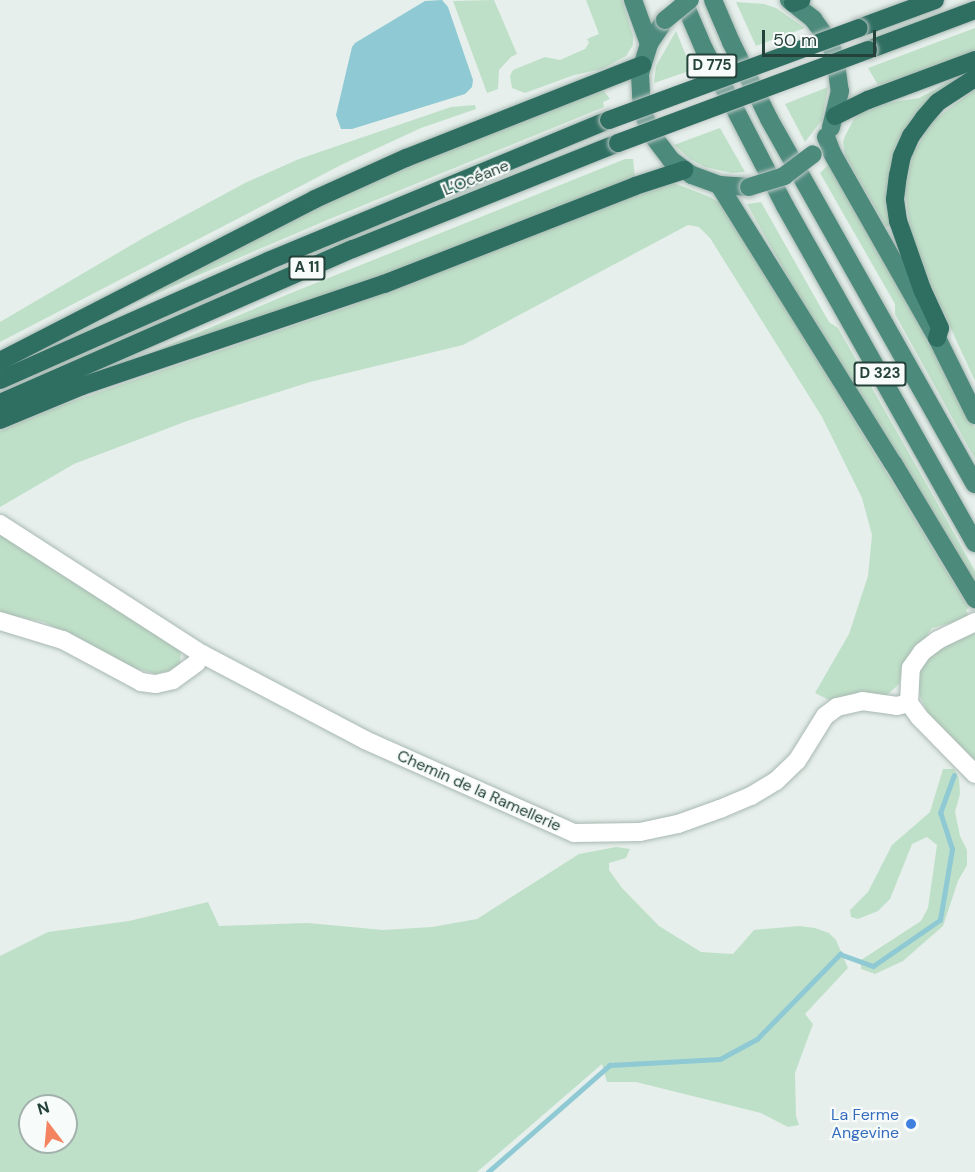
<!DOCTYPE html>
<html>
<head>
<meta charset="utf-8">
<style>
  body { margin:0 }
  #map { position:relative; width:975px; height:1172px; overflow:hidden; background:#e6efeb; font-family:"DM Sans",sans-serif }
  div>[style] { position:absolute }
  [style*='--x'] { left:calc(var(--x)*1px); top:calc(var(--y)*1px); width:calc(var(--w)*1px); rotate:calc(var(--a)*1deg) }
  .green>* { inset:0; background:#bfe0c8 }
  .water>* { inset:0; background:#8ec9d4 }
  .stream>* { height:4.5px; margin:-2.25px; padding:0 2.25px; transform-origin:2.25px; border-radius:2.25px; background:#8ec9d4 }
  .roads { filter:drop-shadow(0 0 2px #a8b8b2) drop-shadow(0 0 2px #a8b8b2) }
  .minor>* { height:18px; margin:-9px; padding:0 9px; transform-origin:9px; border-radius:9px; background:#fff }
  .trunk>* { height:18px; margin:-9px; padding:0 9px; transform-origin:9px; border-radius:9px; background:#4c8a7c }
  .motorway>* { height:18px; margin:-9px; padding:0 9px; transform-origin:9px; border-radius:9px; background:#2f6f62 }
  .bridges { filter:drop-shadow(0 0 2px #c2cac8) drop-shadow(0 0 2px #c2cac8) }
  .trunk-bridge>* { height:18px; margin:-9px; padding:0 9px; transform-origin:9px; border-radius:9px; background:#4c8a7c }
  .motorway-bridge>* { height:18px; margin:-9px; padding:0 9px; transform-origin:9px; border-radius:9px; background:#2f6f62 }
  .dots>* { width:16px; height:16px; translate:-50% -50%; box-sizing:border-box; border:3px solid #f7fbf9; border-radius:50% }
  span { translate:-50% -50%; white-space:nowrap; text-align:center; line-height:1.15; -webkit-text-stroke:4.5px #f7fbf9; paint-order:stroke }
  .shield-label span { padding:2px 4px; background:#f7fbf9; border:2px solid; border-radius:4px; -webkit-text-stroke-width:0 }
  .shield-label { font-size:15px; color:#24423a; font-weight:700 }
  .street-label { font-size:16px; color:#24423a }
  .shop-label { font-size:16px; color:#366cbe }
  .right { translate:-100% -50%; text-align:right }
  .north { position:absolute; left:18px; top:1094px; width:60px; height:60px; box-sizing:border-box; background:#f7fbf9; border:2px solid #a3b1ad; border-radius:50%; rotate:344deg; font-size:16px; font-weight:700; line-height:24px; text-align:center; color:#24423a }
  .north::after { content:''; display:block; margin:auto; width:21px; height:27px; background:#f4845f; clip-path:polygon(50% 0,100% 100%,50% 72%,0 100%) }
  .scale { position:absolute; left:762px; top:30px; width:114px; height:27px; box-sizing:border-box; border:3px solid #24423a; border-top:0; padding-left:8px; font-size:18px; line-height:21px; white-space:nowrap; color:#24423a; -webkit-text-stroke:4px #f7fbf9; paint-order:stroke }
</style>
</head>
<body>
<div id="map">
  <div class="green">
    <div style="clip-path:polygon(494px 0,517px 54px,511px 57px,499px 70px,498px 89px,487px 93px,453px 1px)"></div>
    <div style="clip-path:polygon(586px 0,622px 0,633px 36px,633px 45px,626px 56px,602px 69px,574px 75px,525px 93px,512px 88px,510px 76px,513px 70px,545px 57px,560px 60px,578px 52px,585px 49px,589px 43px,587px 39px,599px 34px)"></div>
    <div style="clip-path:polygon(736px 2px,764px 4px,776px 8px,805px 28px,756px 46px)"></div>
    <div style="clip-path:polygon(975px 28px,975px 52px,937px 67px,878px 85px,868px 68px)"></div>
    <div style="clip-path:polygon(676px 31px,692px 70px,654px 83px,656px 66px)"></div>
    <div style="clip-path:polygon(958px 77px,958px 79px,920px 112px,892px 225px,886px 227px,845px 155px,843px 142px,845px 136px,854px 119px,866px 110px,886px 103px,919px 98px)"></div>
    <div style="clip-path:polygon(828px 87px,822px 120px,805px 142px,785px 104px)"></div>
    <div style="clip-path:polygon(975px 89px,975px 381px,931px 285px,910px 229px,905px 190px,913px 153px,933px 121px)"></div>
    <div style="clip-path:polygon(603px 90px,610px 99px,603px 102px,604px 107px,332px 218px,138px 301px,137px 297px,265px 231px,387px 175px)"></div>
    <div style="clip-path:polygon(475px 105px,476px 109px,421px 128px,343px 164px,0 342px,0 322px,145px 237px,245px 183px,299px 159px,451px 107px)"></div>
    <div style="clip-path:polygon(720px 128px,745px 172px,732px 173px,705px 167px,690px 159px,674px 145px)"></div>
    <div style="clip-path:polygon(625px 159px,633px 159px,635px 178px,345px 290px,154px 355px,153px 352px,291px 293px)"></div>
    <div style="clip-path:polygon(829px 164px,949px 373px,975px 428px,975px 459px,895px 314px,895px 304px,820px 173px)"></div>
    <div style="clip-path:polygon(674px 183px,710px 197px,723px 205px,969px 608px,966px 610px,970px 618px,932px 628px,902px 672px,899px 684px,886px 696px,829px 700px,815px 693px,849px 634px,868px 576px,872px 535px,862px 498px,822px 417px,710px 238px,699px 227px,688px 225px,463px 345px,310px 382px,187px 421px,74px 464px,0 507px,0 431px,65px 404px,351px 306px,662px 185px)"></div>
    <div style="clip-path:polygon(761px 202px,829px 322px,838px 328px,940px 508px,975px 571px,975px 586px,795px 290px,747px 204px)"></div>
    <div style="clip-path:polygon(0 534px,181px 650px,180px 664px,172px 670px,156px 674px,134px 668px,44px 622px,0 613px)"></div>
    <div style="clip-path:polygon(975px 633px,975px 761px,928px 713px,920px 696px,918px 680px,921px 668px,934px 651px)"></div>
    <div style="clip-path:polygon(943px 769px,954px 769px,959px 778px,960px 794px,955px 812px,960px 836px,967px 850px,967px 865px,958px 881px,943px 926px,903px 961px,875px 974px,861px 969px,861px 960px,921px 921px,928px 908px,937px 845px,927px 837px,912px 844px,890px 899px,878px 911px,858px 919px,851px 917px,850px 910px,868px 892px,892px 845px,930px 812px)"></div>
    <div style="clip-path:polygon(evenodd,616px 847px,630px 849px,626px 858px,609px 863px,609px 870px,622px 888px,659px 926px,701px 952px,733px 954px,754px 930px,799px 926px,815px 928px,829px 933px,836px 940px,848px 968px,805px 1014px,813px 1024px,795px 1073px,796px 1116px,799px 1125px,788px 1127px,761px 1113px,636px 1082px,607px 1082px,602px 1064px,477px 1172px,0 1172px,0 956px,48px 932px,129px 921px,208px 902px,219px 926px,308px 923px,383px 930px,432px 927px,477px 919px,579px 854px,616px 847px,30px 1106px,66px 1106px,66px 1142px,30px 1142px,30px 1106px)"></div>
  </div>
  <div class="water">
    <div style="clip-path:polygon(442px 0,448px 7px,473px 80px,472px 87px,465px 94px,352px 129px,341px 129px,336px 115px,352px 47px,355px 43px,425px 1px)"></div>
  </div>
  <div class="stream">
    <div style="--x:488;--y:1172;--w:162;--a:-41.3"></div>
    <div style="--x:610;--y:1065;--w:110;--a:-3.1"></div>
    <div style="--x:720;--y:1059;--w:42;--a:-28.4"></div>
    <div style="--x:757;--y:1039;--w:119;--a:-45.7"></div>
    <div style="--x:840;--y:954;--w:35;--a:20"></div>
    <div style="--x:873;--y:966;--w:81;--a:-34.5"></div>
    <div style="--x:940;--y:920;--w:72;--a:-80.4"></div>
    <div style="--x:952;--y:849;--w:38;--a:-108"></div>
    <div style="--x:940;--y:813;--w:40;--a:-69.8"></div>
  </div>
  <div class="roads">
    <div class="minor">
      <div style="--x:0;--y:524;--w:240;--a:32.8"></div>
      <div style="--x:202;--y:654;--w:184;--a:27.8"></div>
      <div style="--x:365;--y:740;--w:229;--a:24"></div>
      <div style="--x:574;--y:833;--w:66;--a:-0.9"></div>
      <div style="--x:640;--y:832;--w:39;--a:-12"></div>
      <div style="--x:678;--y:824;--w:45;--a:-19.7"></div>
      <div style="--x:720;--y:809;--w:34;--a:-23"></div>
      <div style="--x:751;--y:796;--w:29;--a:-31"></div>
      <div style="--x:776;--y:781;--w:29;--a:-44"></div>
      <div style="--x:797;--y:761;--w:53;--a:-58.1"></div>
      <div style="--x:825;--y:716;--w:15;--a:-37"></div>
      <div style="--x:837;--y:707;--w:26;--a:-13"></div>
      <div style="--x:862;--y:701;--w:35;--a:8"></div>
      <div style="--x:897;--y:706;--w:12;--a:-14"></div>
      <div style="--x:0;--y:621;--w:66;--a:16.8"></div>
      <div style="--x:63;--y:640;--w:89;--a:28.3"></div>
      <div style="--x:141;--y:682;--w:15;--a:8"></div>
      <div style="--x:156;--y:684;--w:17;--a:-13"></div>
      <div style="--x:173;--y:680;--w:29;--a:-36"></div>
      <div style="--x:196;--y:663;--w:11;--a:-56"></div>
      <div style="--x:909;--y:703;--w:35;--a:-87"></div>
      <div style="--x:911;--y:668;--w:19;--a:-55"></div>
      <div style="--x:922;--y:652;--w:20;--a:-37"></div>
      <div style="--x:938;--y:640;--w:41;--a:-25.9"></div>
      <div style="--x:909;--y:703;--w:17;--a:54"></div>
      <div style="--x:919;--y:717;--w:80;--a:45.5"></div>
    </div>
    <div class="trunk">
      <div style="--x:633;--y:0;--w:47;--a:70"></div>
      <div style="--x:683;--y:0;--w:53;--a:66.8"></div>
      <div style="--x:704;--y:49;--w:177;--a:62.7"></div>
      <div style="--x:785;--y:206;--w:387;--a:60.6"></div>
      <div style="--x:713;--y:0;--w:46;--a:66.8"></div>
      <div style="--x:731;--y:42;--w:86;--a:63.7"></div>
      <div style="--x:769;--y:119;--w:419;--a:60.6"></div>
      <div style="--x:789;--y:0;--w:31;--a:38"></div>
      <div style="--x:813;--y:19;--w:27;--a:54"></div>
      <div style="--x:829;--y:41;--w:17;--a:69"></div>
      <div style="--x:835;--y:57;--w:34;--a:82"></div>
      <div style="--x:840;--y:91;--w:38;--a:104"></div>
      <div style="--x:665;--y:20;--w:29;--a:124"></div>
      <div style="--x:649;--y:44;--w:31;--a:107"></div>
      <div style="--x:640;--y:74;--w:34;--a:87"></div>
      <div style="--x:642;--y:108;--w:25;--a:72"></div>
      <div style="--x:650;--y:132;--w:35;--a:53"></div>
      <div style="--x:671;--y:160;--w:26;--a:36"></div>
      <div style="--x:692;--y:175;--w:29;--a:20"></div>
      <div style="--x:719;--y:185;--w:30;--a:4"></div>
      <div style="--x:826;--y:137;--w:17;--a:69"></div>
      <div style="--x:832;--y:153;--w:213;--a:60.4"></div>
      <div style="--x:937;--y:338;--w:86;--a:63.7"></div>
      <div style="--x:719;--y:185;--w:328;--a:58"></div>
      <div style="--x:893;--y:463;--w:159;--a:58.9"></div>
    </div>
    <div class="motorway">
      <div style="--x:793;--y:3;--w:9;--a:-21"></div>
      <div style="--x:859;--y:28;--w:81;--a:-20.2"></div>
      <div style="--x:868;--y:50;--w:114;--a:-20.5"></div>
      <div style="--x:835;--y:116;--w:37;--a:-26"></div>
      <div style="--x:868;--y:100;--w:114;--a:-20.5"></div>
      <div style="--x:937;--y:338;--w:10;--a:-73"></div>
      <div style="--x:940;--y:328;--w:43;--a:-114.8"></div>
      <div style="--x:922;--y:289;--w:72;--a:-109.4"></div>
      <div style="--x:898;--y:221;--w:22;--a:-98"></div>
      <div style="--x:895;--y:199;--w:23;--a:-83"></div>
      <div style="--x:898;--y:176;--w:20;--a:-79"></div>
      <div style="--x:902;--y:156;--w:22;--a:-66"></div>
      <div style="--x:911;--y:136;--w:22;--a:-54"></div>
      <div style="--x:924;--y:118;--w:21;--a:-49"></div>
      <div style="--x:938;--y:102;--w:44;--a:-33"></div>
      <div style="--x:0;--y:361;--w:354;--a:-27.2"></div>
      <div style="--x:315;--y:199;--w:100;--a:-24.3"></div>
      <div style="--x:406;--y:158;--w:254;--a:-21.5"></div>
      <div style="--x:0;--y:380;--w:293;--a:-23.9"></div>
      <div style="--x:268;--y:261;--w:369;--a:-22.5"></div>
      <div style="--x:0;--y:403;--w:385;--a:-23.6"></div>
      <div style="--x:353;--y:249;--w:285;--a:-21.8"></div>
      <div style="--x:0;--y:420;--w:89;--a:-22.5"></div>
      <div style="--x:82;--y:386;--w:319;--a:-18.7"></div>
      <div style="--x:384;--y:284;--w:269;--a:-21.3"></div>
      <div style="--x:635;--y:186;--w:52;--a:-18.1"></div>
    </div>
  </div>
  <div class="bridges">
    <div class="trunk-bridge">
      <div style="--x:665;--y:20;--w:32;--a:-39"></div>
      <div style="--x:749;--y:187;--w:37;--a:-17"></div>
      <div style="--x:784;--y:176;--w:36;--a:-37"></div>
    </div>
    <div class="motorway-bridge">
      <div style="--x:609;--y:120;--w:266;--a:-20.2"></div>
      <div style="--x:618;--y:143;--w:267;--a:-20.4"></div>
    </div>
  </div>
  <div class="dots">
    <div style="left:911px;top:1124px;background:#3f7fe0"></div>
  </div>
  <div class="shield-label">
    <span style="left:712px;top:66px">D 775</span>
    <span style="left:307px;top:268px">A 11</span>
    <span style="left:880px;top:374px">D 323</span>
  </div>
  <div class="street-label">
    <span style="left:476px;top:178px;rotate:-22deg">L’Océane</span>
    <span style="left:479px;top:791px;rotate:24deg">Chemin de la Ramellerie</span>
  </div>
  <div class="shop-label">
    <span class="right" style="left:899px;top:1124px">La Ferme<br>Angevine</span>
  </div>
  <div class="north">N</div>
  <div class="scale">50 m</div>
</div>
</body>
</html>
